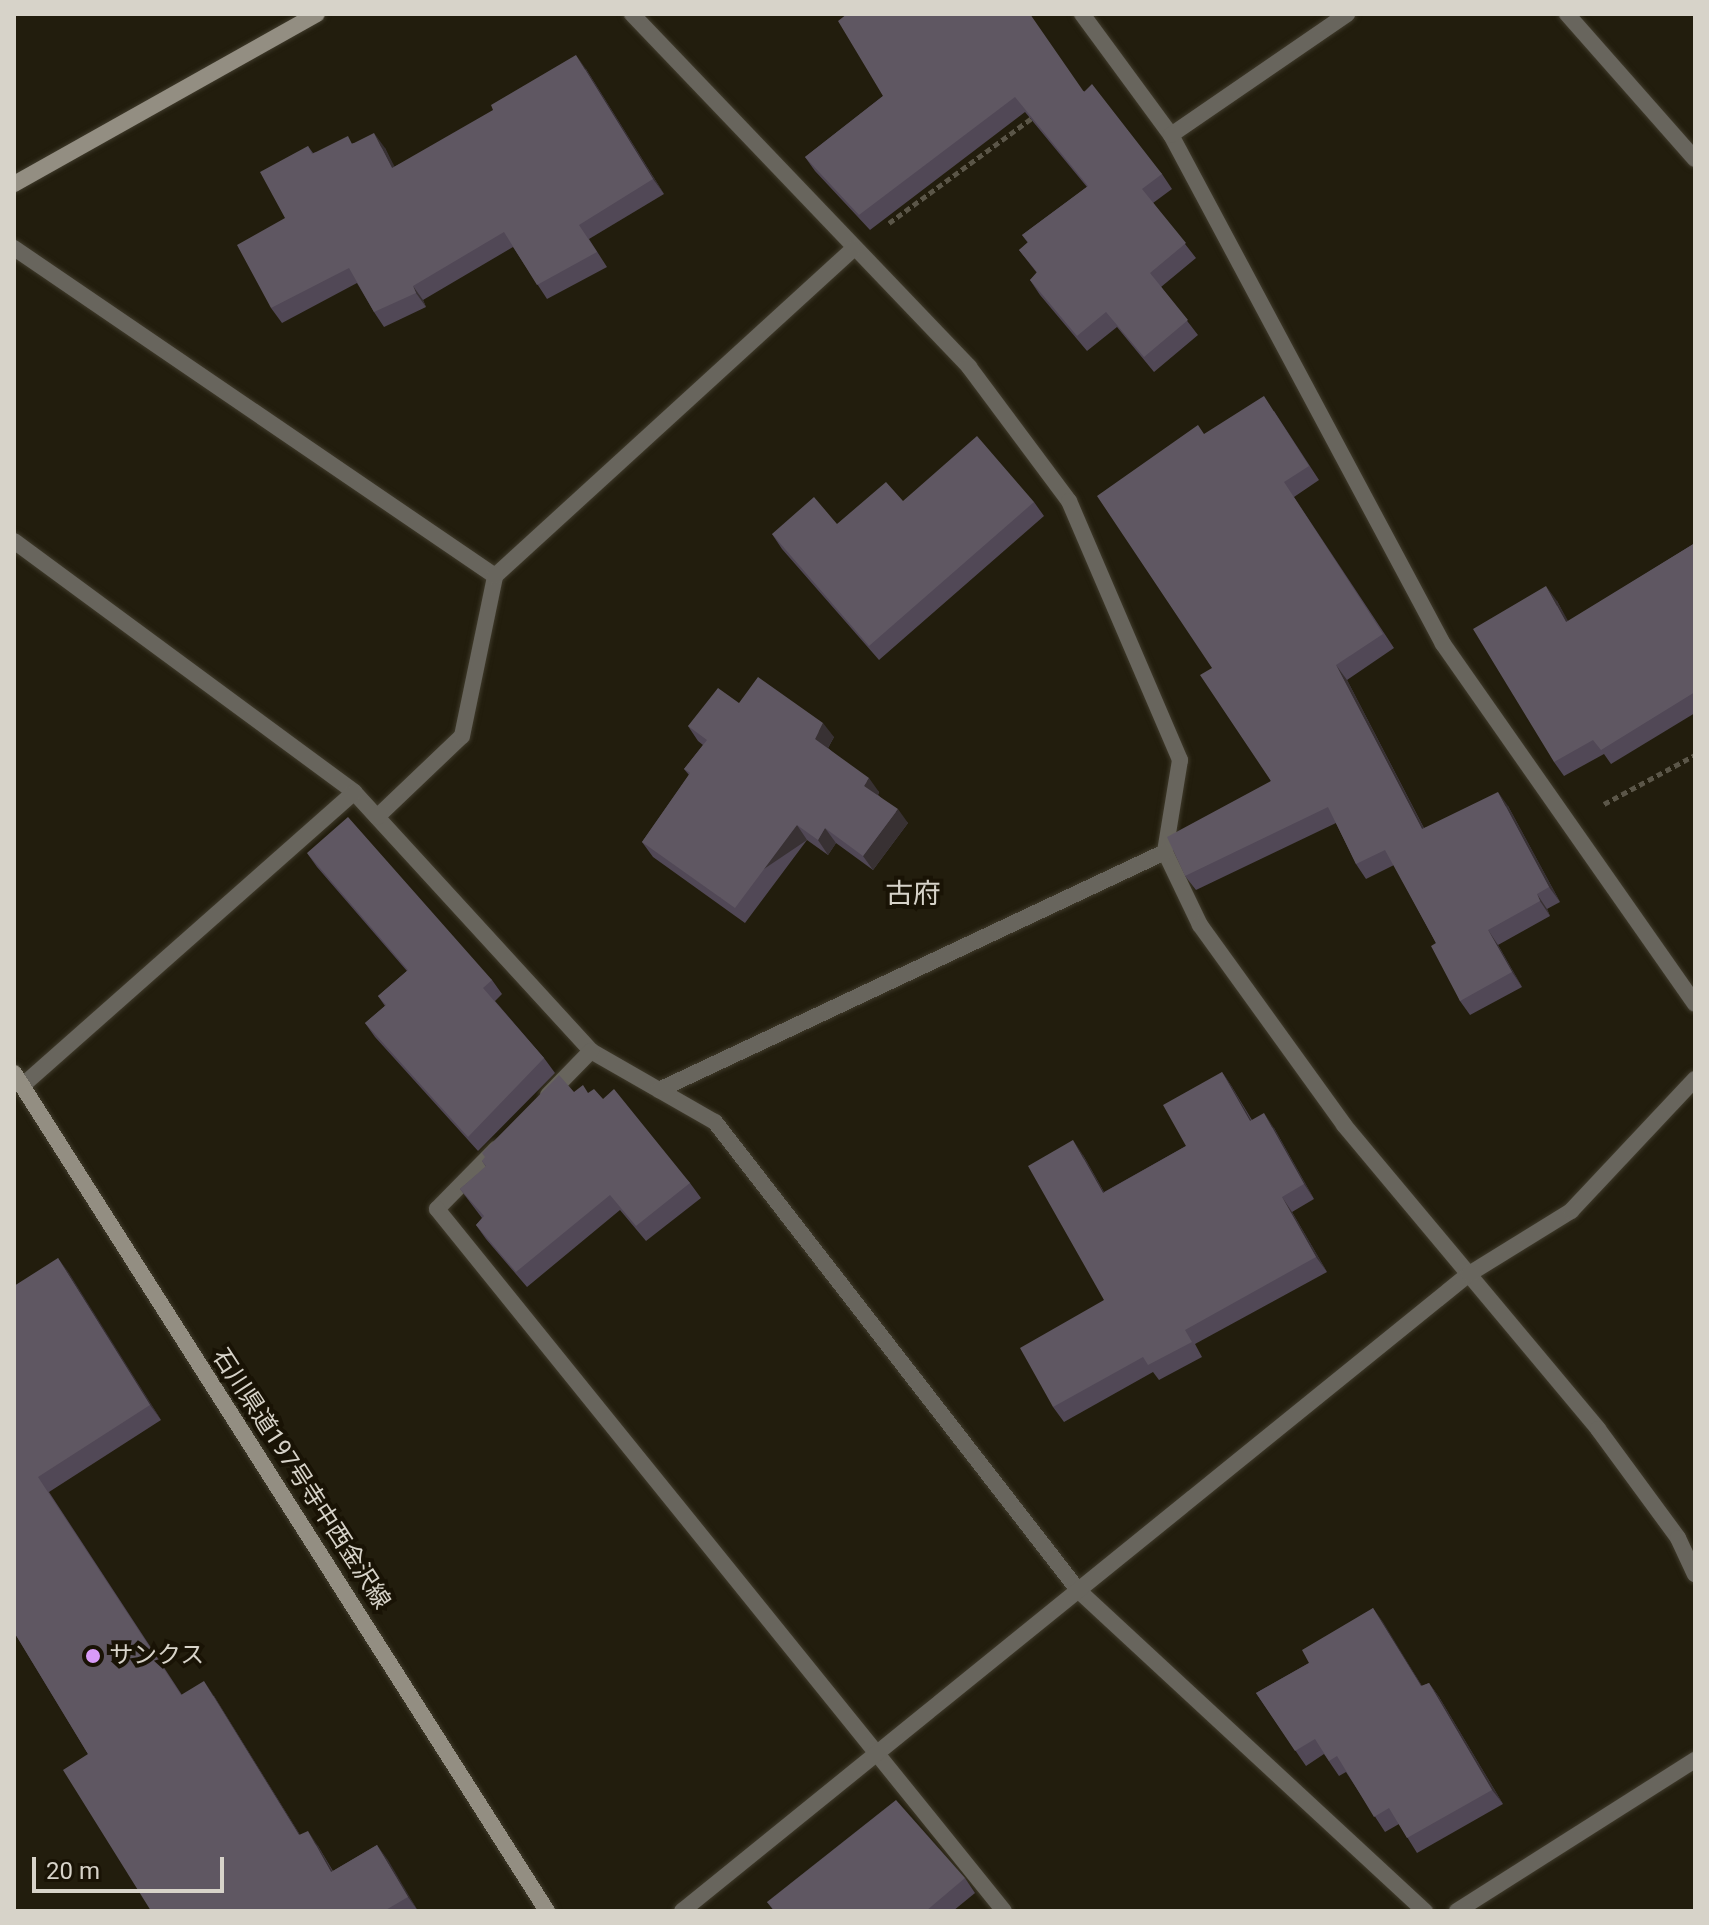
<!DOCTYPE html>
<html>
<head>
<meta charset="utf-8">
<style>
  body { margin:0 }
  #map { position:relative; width:1709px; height:1925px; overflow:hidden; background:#221d0d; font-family:Roboto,"Noto Sans JP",sans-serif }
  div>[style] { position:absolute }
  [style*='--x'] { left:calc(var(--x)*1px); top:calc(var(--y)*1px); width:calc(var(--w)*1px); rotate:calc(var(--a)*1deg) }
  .path>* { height:5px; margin-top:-2.5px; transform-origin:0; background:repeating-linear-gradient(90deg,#5b5648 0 6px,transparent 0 10px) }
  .roads { filter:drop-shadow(0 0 2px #3f3a2b) drop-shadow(0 0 2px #3f3a2b) }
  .lane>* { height:16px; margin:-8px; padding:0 8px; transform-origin:8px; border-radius:8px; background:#68655d }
  .street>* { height:16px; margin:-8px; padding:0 8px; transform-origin:8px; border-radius:8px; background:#68655d }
  .secondary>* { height:16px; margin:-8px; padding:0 8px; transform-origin:8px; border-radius:8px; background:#938e82 }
  .wall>* { inset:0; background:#514856 }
  .shaded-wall>* { inset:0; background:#383133; transform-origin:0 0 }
  .building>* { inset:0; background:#5f5762 }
  .dots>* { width:22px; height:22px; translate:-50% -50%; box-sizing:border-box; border:4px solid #191305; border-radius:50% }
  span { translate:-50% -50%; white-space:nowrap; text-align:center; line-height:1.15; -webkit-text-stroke:8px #191305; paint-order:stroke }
  .street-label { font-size:24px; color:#d7d3c9 }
  .poi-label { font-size:24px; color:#d7d3c9 }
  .left { translate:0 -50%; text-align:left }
  .quarter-label { font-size:28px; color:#d7d3c9 }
  .frame { position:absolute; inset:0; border:16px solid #d7d3c9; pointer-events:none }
  .scale { position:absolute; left:32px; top:1857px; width:192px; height:36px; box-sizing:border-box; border:4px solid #d7d3c9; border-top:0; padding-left:10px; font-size:24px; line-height:28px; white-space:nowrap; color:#d7d3c9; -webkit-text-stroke:6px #191305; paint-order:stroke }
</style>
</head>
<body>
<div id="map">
  <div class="path">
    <div style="--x:889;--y:223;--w:182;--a:-36.3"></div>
    <div style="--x:1604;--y:804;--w:103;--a:-28.3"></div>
  </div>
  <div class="roads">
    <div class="lane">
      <div style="--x:632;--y:14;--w:488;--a:46.3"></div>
      <div style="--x:969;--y:367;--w:167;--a:53.3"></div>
      <div style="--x:1069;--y:501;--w:282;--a:66.8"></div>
      <div style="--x:1180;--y:760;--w:93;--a:99.3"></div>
      <div style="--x:1165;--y:852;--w:81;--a:64.4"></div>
      <div style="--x:1200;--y:925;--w:246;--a:54.2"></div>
      <div style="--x:1344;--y:1125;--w:396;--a:50.1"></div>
      <div style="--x:1598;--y:1429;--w:135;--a:53.7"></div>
      <div style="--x:1678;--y:1538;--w:40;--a:65"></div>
      <div style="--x:1082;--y:14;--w:150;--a:53.7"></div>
      <div style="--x:1171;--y:135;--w:577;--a:61.88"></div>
      <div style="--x:1443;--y:644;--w:439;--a:55"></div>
      <div style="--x:14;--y:248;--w:582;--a:34.29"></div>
      <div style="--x:14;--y:541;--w:423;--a:36.4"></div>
      <div style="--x:354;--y:792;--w:351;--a:47.5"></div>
      <div style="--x:591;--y:1051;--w:143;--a:29.8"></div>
      <div style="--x:715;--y:1122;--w:592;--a:52.2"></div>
      <div style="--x:1078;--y:1590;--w:473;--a:42.8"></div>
      <div style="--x:377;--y:817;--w:117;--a:-43.6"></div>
      <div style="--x:462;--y:736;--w:163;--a:-78.3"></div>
      <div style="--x:495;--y:576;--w:486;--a:-42.4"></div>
      <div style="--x:659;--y:1090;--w:559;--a:-25.19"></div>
      <div style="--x:548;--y:1095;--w:62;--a:-45.7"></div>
      <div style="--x:496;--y:1149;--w:84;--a:134.5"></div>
      <div style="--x:437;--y:1209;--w:902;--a:51.07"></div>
      <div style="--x:682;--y:1911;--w:1012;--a:-38.99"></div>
      <div style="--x:1469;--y:1274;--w:120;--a:-31.7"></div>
      <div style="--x:1571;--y:1211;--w:181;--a:-46.8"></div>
    </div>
    <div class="street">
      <div style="--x:1567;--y:14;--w:193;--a:48.6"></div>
      <div style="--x:1171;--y:135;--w:214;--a:-34.5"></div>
      <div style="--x:22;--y:1086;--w:443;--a:-41.5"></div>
      <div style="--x:1457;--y:1911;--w:282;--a:-32.4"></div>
    </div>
    <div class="secondary">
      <div style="--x:14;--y:184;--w:347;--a:-29.3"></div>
      <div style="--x:14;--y:1073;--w:993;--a:57.54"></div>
    </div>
  </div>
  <div class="wall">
    <div style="clip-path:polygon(586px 69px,664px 194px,589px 239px,607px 267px,547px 299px,513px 247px,423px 300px,426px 307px,384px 327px,374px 312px,357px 283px,282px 323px,271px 308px,285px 218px,308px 146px,313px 153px,354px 143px,385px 148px,394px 167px)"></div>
    <div style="clip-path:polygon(1084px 91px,1162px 174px,1172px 189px,1153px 203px,1196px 258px,1161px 287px,1198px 335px,1154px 372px,1117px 327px,1087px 351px,1040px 295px,1030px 280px,1037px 273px,1019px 250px,1028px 243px,1022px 235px,1087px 187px,1025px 112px,870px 230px,815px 171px,805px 157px,883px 96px)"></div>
    <div style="clip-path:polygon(1274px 411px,1319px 480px,1294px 497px,1394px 648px,1347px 680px,1424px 828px,1508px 806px,1560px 902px,1547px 909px,1550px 916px,1498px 945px,1522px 987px,1470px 1015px,1460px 1001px,1436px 943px,1394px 865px,1366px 879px,1356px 864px,1336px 823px,1196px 890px,1185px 876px,1271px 781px,1212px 668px,1205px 434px)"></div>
    <div style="clip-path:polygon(903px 501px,1034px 502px,1044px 516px,879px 660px,782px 549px,772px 534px,837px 524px)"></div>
    <div style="clip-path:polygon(1695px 543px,1695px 713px,1611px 764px,1604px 754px,1564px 776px,1554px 762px,1557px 601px,1568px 622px)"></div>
    <div style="clip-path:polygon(739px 703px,834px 737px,828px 748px,879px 792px,878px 795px,908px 823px,873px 870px,836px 843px,828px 855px,807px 840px,745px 923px,653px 857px,642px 842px,689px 775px,684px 769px,703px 745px,698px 741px,688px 726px)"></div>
    <div style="clip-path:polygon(307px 853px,492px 980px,502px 994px,495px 1001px,544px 1058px,555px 1073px,478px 1151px,375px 1037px,365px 1023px,385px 1006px,378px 996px,407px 971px,317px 867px)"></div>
    <div style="clip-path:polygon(1222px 1072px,1232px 1087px,1252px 1120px,1274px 1128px,1314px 1199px,1292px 1212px,1327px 1272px,1195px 1344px,1202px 1357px,1159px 1380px,1153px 1372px,1064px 1422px,1053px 1407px,1104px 1300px,1083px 1155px,1104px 1192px,1186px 1146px)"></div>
    <div style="clip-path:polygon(574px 1092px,588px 1093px,603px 1099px,690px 1183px,701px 1198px,646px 1241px,620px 1210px,527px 1287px,486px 1239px,476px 1225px,482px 1218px,460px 1189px,486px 1167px,482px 1161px)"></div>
    <div style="clip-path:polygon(58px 1258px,161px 1420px,49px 1492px,182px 1695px,214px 1696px,300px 1835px,318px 1846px,333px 1871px,377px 1845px,418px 1911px,151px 1911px,88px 1754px,14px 1632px)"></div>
    <div style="clip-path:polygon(1373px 1608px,1422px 1686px,1429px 1683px,1439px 1697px,1503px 1804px,1417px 1853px,1399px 1824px,1385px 1832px,1346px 1772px,1339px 1776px,1324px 1754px,1306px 1766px,1256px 1693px,1309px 1663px)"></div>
    <div style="clip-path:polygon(965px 1878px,975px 1893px,953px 1911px,774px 1911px,767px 1902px)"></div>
  </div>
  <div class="shaded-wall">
    <div style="clip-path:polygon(576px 55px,586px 69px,664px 194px,653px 179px)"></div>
    <div style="clip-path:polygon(374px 133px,385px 148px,403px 183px,392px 168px)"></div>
    <div style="clip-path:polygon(413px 286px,423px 300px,426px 307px,416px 293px)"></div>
    <div style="clip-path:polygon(1546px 586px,1557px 601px,1577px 637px,1566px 622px)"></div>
    <div style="clip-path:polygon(1336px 665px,1347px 680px,1432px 844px,1422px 829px)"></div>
    <div style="clip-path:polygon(823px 723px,834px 737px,825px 753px,815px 739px)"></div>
    <div style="clip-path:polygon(869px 778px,879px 792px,875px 800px,864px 786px)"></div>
    <div style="clip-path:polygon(1498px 792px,1508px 806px,1560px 902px,1549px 887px)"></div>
    <div style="clip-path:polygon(898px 809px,908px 823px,873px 870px,863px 856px)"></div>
    <div style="left:797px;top:825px;width:18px;height:104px;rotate:56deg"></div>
    <div style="clip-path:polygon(825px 828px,836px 843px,828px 855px,818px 840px)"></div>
    <div style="clip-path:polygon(1537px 894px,1547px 909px,1550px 916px,1540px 901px)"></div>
    <div style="clip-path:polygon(1488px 930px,1498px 945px,1522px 987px,1512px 972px)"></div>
    <div style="clip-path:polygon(1222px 1072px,1232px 1087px,1260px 1136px,1250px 1121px)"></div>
    <div style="clip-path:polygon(1264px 1113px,1274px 1128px,1314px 1199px,1304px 1184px)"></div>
    <div style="clip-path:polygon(1073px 1140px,1083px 1155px,1113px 1208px,1103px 1193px)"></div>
    <div style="clip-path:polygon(1282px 1197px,1292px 1212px,1327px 1272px,1316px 1257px)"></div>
    <div style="clip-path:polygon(58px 1258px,69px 1273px,161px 1420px,150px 1405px)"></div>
    <div style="clip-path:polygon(1373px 1608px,1383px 1622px,1431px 1701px,1421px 1686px)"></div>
    <div style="clip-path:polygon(204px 1681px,214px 1696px,310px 1851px,299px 1835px)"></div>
    <div style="clip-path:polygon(1429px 1683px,1439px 1697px,1503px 1804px,1492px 1790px)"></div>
    <div style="clip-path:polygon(308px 1831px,318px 1846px,342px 1888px,331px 1872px)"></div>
    <div style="clip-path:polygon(377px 1845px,388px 1860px,418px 1911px,408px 1897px)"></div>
  </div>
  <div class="building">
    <div style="clip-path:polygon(847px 14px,1030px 14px,1084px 92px,1092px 84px,1162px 174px,1142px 189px,1186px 243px,1150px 273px,1188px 320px,1144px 357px,1106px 312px,1077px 336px,1030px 280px,1037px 272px,1019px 250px,1028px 242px,1022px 235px,1088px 186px,1015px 97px,859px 215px,805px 157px,883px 96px,838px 21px)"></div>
    <div style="clip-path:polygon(576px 55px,653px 179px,579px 225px,597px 252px,537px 285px,504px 232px,413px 286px,416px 293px,374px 312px,349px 268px,271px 308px,237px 245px,285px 218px,260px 172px,308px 146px,312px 154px,348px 136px,352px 144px,374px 133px,392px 168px,493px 110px,491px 105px)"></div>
    <div style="clip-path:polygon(1264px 396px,1309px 466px,1284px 482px,1383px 634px,1336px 665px,1422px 829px,1498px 792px,1549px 887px,1537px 894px,1540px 901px,1488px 930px,1512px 972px,1460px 1001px,1431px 946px,1436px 943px,1385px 850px,1356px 864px,1328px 807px,1185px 876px,1167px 837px,1271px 781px,1200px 675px,1212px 668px,1097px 496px,1198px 425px,1204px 434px)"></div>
    <div style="clip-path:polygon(977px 436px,1034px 502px,869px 646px,772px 534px,814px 497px,837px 524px,886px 482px,903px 501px)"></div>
    <div style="clip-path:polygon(1695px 543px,1695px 692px,1601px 750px,1593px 740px,1554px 762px,1473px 629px,1546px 586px,1566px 622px)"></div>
    <div style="clip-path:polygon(758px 677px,823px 723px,815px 739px,869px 778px,864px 786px,898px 809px,863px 856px,825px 828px,818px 840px,797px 825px,735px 908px,642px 842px,690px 773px,684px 769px,707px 740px,688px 726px,718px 688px,739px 703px)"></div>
    <div style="clip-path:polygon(348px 817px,492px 980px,483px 988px,544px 1058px,468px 1137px,365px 1023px,386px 1005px,378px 996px,408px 970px,307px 853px)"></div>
    <div style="clip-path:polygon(1222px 1072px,1250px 1121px,1264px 1113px,1304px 1184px,1282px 1197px,1316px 1257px,1185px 1330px,1192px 1342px,1148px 1365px,1143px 1357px,1053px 1407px,1020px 1348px,1104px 1300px,1028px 1166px,1073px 1140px,1103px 1193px,1186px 1146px,1163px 1105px)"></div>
    <div style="clip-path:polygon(559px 1075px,574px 1092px,583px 1085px,588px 1093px,594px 1089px,603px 1099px,614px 1089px,690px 1183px,636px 1226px,610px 1195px,516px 1272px,476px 1225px,484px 1216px,460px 1189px,486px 1166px,482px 1161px,485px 1157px,482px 1153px)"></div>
    <div style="clip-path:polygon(58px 1258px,150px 1405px,38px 1477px,181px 1695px,204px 1681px,299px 1835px,308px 1831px,331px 1872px,377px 1845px,408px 1897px,384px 1911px,151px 1911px,63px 1770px,88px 1754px,14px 1632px,14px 1286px)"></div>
    <div style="clip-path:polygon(1373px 1608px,1421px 1686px,1429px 1683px,1492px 1790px,1407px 1838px,1389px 1808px,1374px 1817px,1337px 1756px,1329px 1761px,1315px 1739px,1295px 1751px,1256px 1693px,1309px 1663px,1302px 1650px)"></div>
    <div style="clip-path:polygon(896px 1800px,965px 1878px,926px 1911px,775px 1911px,767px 1902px)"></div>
  </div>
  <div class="dots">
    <div style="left:93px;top:1656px;background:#d89bf8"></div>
  </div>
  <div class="street-label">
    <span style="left:301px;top:1479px;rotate:57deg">石川県道197号寺中西金沢線</span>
  </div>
  <div class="poi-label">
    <span class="left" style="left:109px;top:1656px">サンクス</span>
  </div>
  <div class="quarter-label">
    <span style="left:913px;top:894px">古府</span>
  </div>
  <div class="frame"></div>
  <div class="scale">20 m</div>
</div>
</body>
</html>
